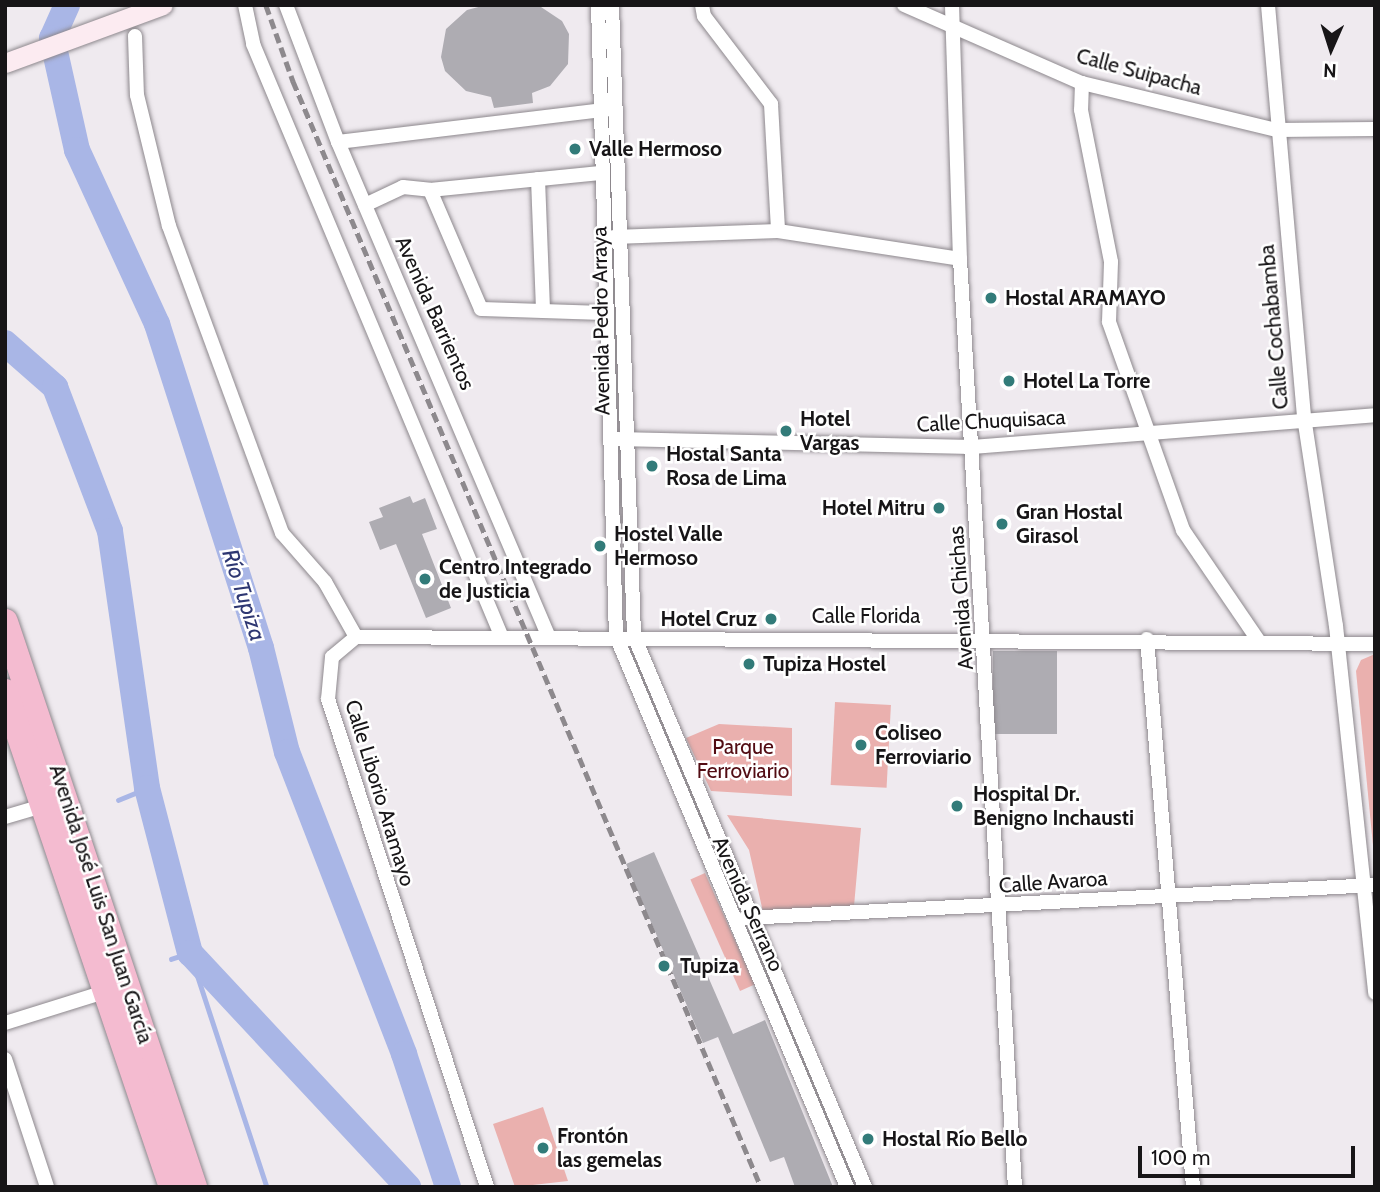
<!DOCTYPE html>
<html>
<head>
<meta charset="utf-8">
<style>
  body { margin:0 }
  #map { position:relative; width:1380px; height:1192px; overflow:hidden; background:#efeaef; font-family:Cabin,sans-serif }
  div>[style] { position:absolute }
  [style*='--x'] { left:calc(var(--x)*1px); top:calc(var(--y)*1px); width:calc(var(--w)*1px); rotate:calc(var(--a)*1deg) }
  .green>* { inset:0; background:#eab0ae; transform-origin:0 0 }
  .stream>* { height:4.5px; margin:-2.25px; padding:0 2.25px; transform-origin:2.25px; border-radius:2.25px; background:#a9b6e6 }
  .river>* { height:26px; margin:-13px; padding:0 13px; transform-origin:13px; border-radius:13px; background:#a9b6e6 }
  .building>* { inset:0; background:#aeacb2; transform-origin:0 0 }
  .roads { filter:drop-shadow(0 0 2px #8d888d) drop-shadow(0 0 2px #8d888d) }
  .street>* { height:14px; margin:-7px; padding:0 7px; transform-origin:7px; border-radius:7px; background:#fff }
  .secondary>* { height:19px; margin:-9.5px; padding:0 9.5px; transform-origin:9.5px; border-radius:9.5px; background:#fcebf1 }
  .highway>* { height:26px; margin:-13px; padding:0 13px; transform-origin:13px; border-radius:13px; background:#f4bbd0 }
  .rail>* { height:4.5px; margin-top:-2.25px; transform-origin:0; background:repeating-linear-gradient(90deg,#8d898d 0 10px,transparent 0 15px) }
  .dots>* { width:19px; height:19px; translate:-50% -50%; box-sizing:border-box; border:4px solid #fff; border-radius:50% }
  span { translate:-50% -50%; white-space:nowrap; text-align:center; line-height:1.15; -webkit-text-stroke:5px #fff; paint-order:stroke }
  .street-label { font-size:21px; color:#171517 }
  .poi-label { font-size:21px; color:#171517; font-weight:700 }
  .left { translate:0 -50%; text-align:left }
  .right { translate:-100% -50%; text-align:right }
  .park-label { font-size:21px; color:#520c13 }
  .water-label { font-size:23px; color:#2e3772; font-style:italic }
  .frame { position:absolute; inset:0; border:7px solid #171517; pointer-events:none }
  .north { position:absolute; left:1296px; top:14px; width:70px; height:70px; -webkit-text-stroke:5px #fff; paint-order:stroke; rotate:183deg; font-size:19px; font-weight:700; line-height:28px; text-align:center; color:#171517 }
  .north::after { content:''; display:block; margin:auto; width:24px; height:32px; background:#171517; clip-path:polygon(50% 0,100% 100%,50% 72%,0 100%) }
  .scale { position:absolute; left:1138px; top:1146px; width:217px; height:32px; box-sizing:border-box; border:4px solid #171517; border-top:0; padding-left:9px; font-size:21px; line-height:24px; white-space:nowrap; color:#171517; -webkit-text-stroke:5px #fff; paint-order:stroke }
</style>
</head>
<body>
<div id="map">
  <div class="green">
    <div style="clip-path:polygon(1375px 654px,1375px 866px,1356px 671px,1361px 660px)"></div>
    <div style="left:835px;top:702px;width:56px;height:83px;rotate:3deg"></div>
    <div style="clip-path:polygon(719px 724px,792px 728px,792px 796px,711px 791px,686px 738px)"></div>
    <div style="clip-path:polygon(727px 815px,861px 828px,854px 906px,763px 912px,749px 850px)"></div>
    <div style="left:705px;top:873px;width:122px;height:16px;rotate:66deg"></div>
    <div style="clip-path:polygon(543px 1107px,568px 1181px,515px 1187px,493px 1124px)"></div>
  </div>
  <div class="stream">
    <div style="--x:118;--y:800;--w:31;--a:-22"></div>
    <div style="--x:171;--y:959;--w:20;--a:-18"></div>
    <div style="--x:190;--y:953;--w:246;--a:71.8"></div>
  </div>
  <div class="river">
    <div style="--x:67;--y:5;--w:36;--a:114"></div>
    <div style="--x:52;--y:38;--w:115;--a:77.4"></div>
    <div style="--x:77;--y:150;--w:192;--a:65.3"></div>
    <div style="--x:157;--y:324;--w:340;--a:72.2"></div>
    <div style="--x:261;--y:648;--w:107;--a:76"></div>
    <div style="--x:287;--y:752;--w:324;--a:68.8"></div>
    <div style="--x:404;--y:1054;--w:140;--a:71.7"></div>
    <div style="--x:5;--y:343;--w:67;--a:41.3"></div>
    <div style="--x:55;--y:387;--w:154;--a:69.1"></div>
    <div style="--x:110;--y:531;--w:260;--a:81.8"></div>
    <div style="--x:147;--y:788;--w:171;--a:75.4"></div>
    <div style="--x:190;--y:953;--w:320;--a:47"></div>
  </div>
  <div class="building">
    <div style="clip-path:polygon(486px 5px,538px 5px,562px 21px,569px 34px,568px 64px,550px 86px,532px 93px,533px 103px,494px 108px,491px 97px,466px 91px,445px 71px,441px 57px,446px 29px,467px 10px)"></div>
    <div style="clip-path:polygon(410px 496px,413px 503px,425px 498px,437px 529px,422px 534px,451px 608px,426px 618px,396px 544px,380px 550px,369px 522px,383px 517px,379px 508px)"></div>
    <div style="left:993px;top:651px;width:64px;height:83px"></div>
    <div style="clip-path:polygon(654px 852px,733px 1034px,765px 1020px,833px 1187px,795px 1187px,784px 1157px,770px 1162px,718px 1037px,703px 1043px,626px 864px)"></div>
  </div>
  <div class="roads">
    <div class="street">
      <div style="--x:245;--y:5;--w:40;--a:78"></div>
      <div style="--x:253;--y:44;--w:641;--a:67.24"></div>
      <div style="--x:286;--y:5;--w:147;--a:69.2"></div>
      <div style="--x:338;--y:142;--w:536;--a:66.93"></div>
      <div style="--x:598;--y:5;--w:631;--a:88.37"></div>
      <div style="--x:616;--y:636;--w:597;--a:67.25"></div>
      <div style="--x:612;--y:5;--w:631;--a:88"></div>
      <div style="--x:634;--y:636;--w:597;--a:67.25"></div>
      <div style="--x:702;--y:5;--w:11;--a:80"></div>
      <div style="--x:704;--y:16;--w:111;--a:52.7"></div>
      <div style="--x:771;--y:104;--w:127;--a:86.8"></div>
      <div style="--x:904;--y:5;--w:194;--a:23.7"></div>
      <div style="--x:1082;--y:83;--w:201;--a:13.6"></div>
      <div style="--x:1277;--y:130;--w:98;--a:-0.6"></div>
      <div style="--x:952;--y:5;--w:254;--a:88.2"></div>
      <div style="--x:960;--y:259;--w:930;--a:86.61"></div>
      <div style="--x:1268;--y:5;--w:414;--a:85"></div>
      <div style="--x:1304;--y:417;--w:211;--a:81.3"></div>
      <div style="--x:1336;--y:626;--w:369;--a:83.9"></div>
      <div style="--x:135;--y:36;--w:59;--a:88.1"></div>
      <div style="--x:137;--y:95;--w:135;--a:76.3"></div>
      <div style="--x:169;--y:226;--w:327;--a:69.8"></div>
      <div style="--x:282;--y:533;--w:65;--a:48.7"></div>
      <div style="--x:325;--y:582;--w:63;--a:60.6"></div>
      <div style="--x:356;--y:637;--w:31;--a:140"></div>
      <div style="--x:332;--y:657;--w:42;--a:95.4"></div>
      <div style="--x:328;--y:699;--w:513;--a:71.95"></div>
      <div style="--x:1082;--y:83;--w:27;--a:92"></div>
      <div style="--x:1081;--y:110;--w:155;--a:78.8"></div>
      <div style="--x:1111;--y:262;--w:60;--a:91.9"></div>
      <div style="--x:1109;--y:322;--w:221;--a:70.4"></div>
      <div style="--x:1183;--y:530;--w:133;--a:55.7"></div>
      <div style="--x:338;--y:142;--w:274;--a:-6.9"></div>
      <div style="--x:538;--y:179;--w:132;--a:87.8"></div>
      <div style="--x:430;--y:190;--w:129;--a:66.8"></div>
      <div style="--x:481;--y:309;--w:123;--a:1.9"></div>
      <div style="--x:365;--y:205;--w:42;--a:-25.3"></div>
      <div style="--x:403;--y:187;--w:27;--a:6"></div>
      <div style="--x:430;--y:190;--w:171;--a:-5.7"></div>
      <div style="--x:614;--y:237;--w:164;--a:-2.1"></div>
      <div style="--x:778;--y:231;--w:184;--a:8.7"></div>
      <div style="--x:617;--y:439;--w:355;--a:1.3"></div>
      <div style="--x:972;--y:447;--w:404;--a:-4.5"></div>
      <div style="--x:356;--y:637;--w:1019;--a:0.39"></div>
      <div style="--x:1147;--y:639;--w:550;--a:85.2"></div>
      <div style="--x:5;--y:817;--w:46;--a:-16.5"></div>
      <div style="--x:745;--y:918;--w:631;--a:-3"></div>
      <div style="--x:5;--y:1023;--w:111;--a:-17.3"></div>
      <div style="--x:5;--y:1059;--w:135;--a:71.8"></div>
    </div>
    <div class="secondary">
      <div style="--x:5;--y:63;--w:168;--a:-20.2"></div>
    </div>
    <div class="highway">
      <div style="--x:5;--y:622;--w:596;--a:71.5"></div>
      <div style="--x:5;--y:692;--w:522;--a:71.36"></div>
    </div>
  </div>
  <div class="rail">
    <div style="--x:266;--y:5;--w:81;--a:70.4"></div>
    <div style="--x:293;--y:81;--w:1201;--a:67.06"></div>
  </div>
  <div class="dots">
    <div style="left:575px;top:149px;background:#327b79"></div>
    <div style="left:991px;top:298px;background:#327b79"></div>
    <div style="left:1009px;top:381px;background:#327b79"></div>
    <div style="left:786px;top:431px;background:#327b79"></div>
    <div style="left:652px;top:466px;background:#327b79"></div>
    <div style="left:939px;top:508px;background:#327b79"></div>
    <div style="left:1002px;top:524px;background:#327b79"></div>
    <div style="left:600px;top:546px;background:#327b79"></div>
    <div style="left:425px;top:579px;background:#327b79"></div>
    <div style="left:771px;top:619px;background:#327b79"></div>
    <div style="left:749px;top:664px;background:#327b79"></div>
    <div style="left:861px;top:745px;background:#327b79"></div>
    <div style="left:957px;top:806px;background:#327b79"></div>
    <div style="left:664px;top:966px;background:#327b79"></div>
    <div style="left:868px;top:1139px;background:#327b79"></div>
    <div style="left:543px;top:1148px;background:#327b79"></div>
  </div>
  <div class="street-label">
    <span style="left:1139px;top:72px;rotate:15deg">Calle Suipacha</span>
    <span style="left:435px;top:313px;rotate:66deg">Avenida Barrientos</span>
    <span style="left:601px;top:321px;rotate:-91deg">Avenida Pedro Arraya</span>
    <span style="left:1274px;top:327px;rotate:-95deg">Calle Cochabamba</span>
    <span style="left:991px;top:421px;rotate:-3deg">Calle Chuquisaca</span>
    <span style="left:961px;top:598px;rotate:-94deg">Avenida Chichas</span>
    <span style="left:866px;top:616px">Calle Florida</span>
    <span style="left:380px;top:793px;rotate:73deg">Calle Liborio Aramayo</span>
    <span style="left:1053px;top:882px;rotate:-4deg">Calle Avaroa</span>
    <span style="left:101px;top:904px;rotate:72deg">Avenida José Luis San Juan García</span>
    <span style="left:748px;top:904px;rotate:66deg">Avenida Serrano</span>
  </div>
  <div class="poi-label">
    <span class="left" style="left:589px;top:149px">Valle Hermoso</span>
    <span class="left" style="left:1005px;top:298px">Hostal ARAMAYO</span>
    <span class="left" style="left:1023px;top:381px">Hotel La Torre</span>
    <span class="left" style="left:800px;top:431px">Hotel<br>Vargas</span>
    <span class="left" style="left:666px;top:466px">Hostal Santa<br>Rosa de Lima</span>
    <span class="right" style="left:925px;top:508px">Hotel Mitru</span>
    <span class="left" style="left:1016px;top:524px">Gran Hostal<br>Girasol</span>
    <span class="left" style="left:614px;top:546px">Hostel Valle<br>Hermoso</span>
    <span class="left" style="left:439px;top:579px">Centro Integrado<br>de Justicia</span>
    <span class="right" style="left:757px;top:619px">Hotel Cruz</span>
    <span class="left" style="left:763px;top:664px">Tupiza Hostel</span>
    <span class="left" style="left:875px;top:745px">Coliseo<br>Ferroviario</span>
    <span class="left" style="left:973px;top:806px">Hospital Dr.<br>Benigno Inchausti</span>
    <span class="left" style="left:680px;top:966px">Tupiza</span>
    <span class="left" style="left:557px;top:1148px">Frontón<br>las gemelas</span>
    <span class="left" style="left:882px;top:1139px">Hostal Río Bello</span>
  </div>
  <div class="park-label">
    <span style="left:743px;top:759px">Parque<br>Ferroviario</span>
  </div>
  <div class="water-label">
    <span style="left:244px;top:595px;rotate:72deg">Río Tupiza</span>
  </div>
  <div class="frame"></div>
  <div class="north">N</div>
  <div class="scale">100 m</div>
</div>
</body>
</html>
